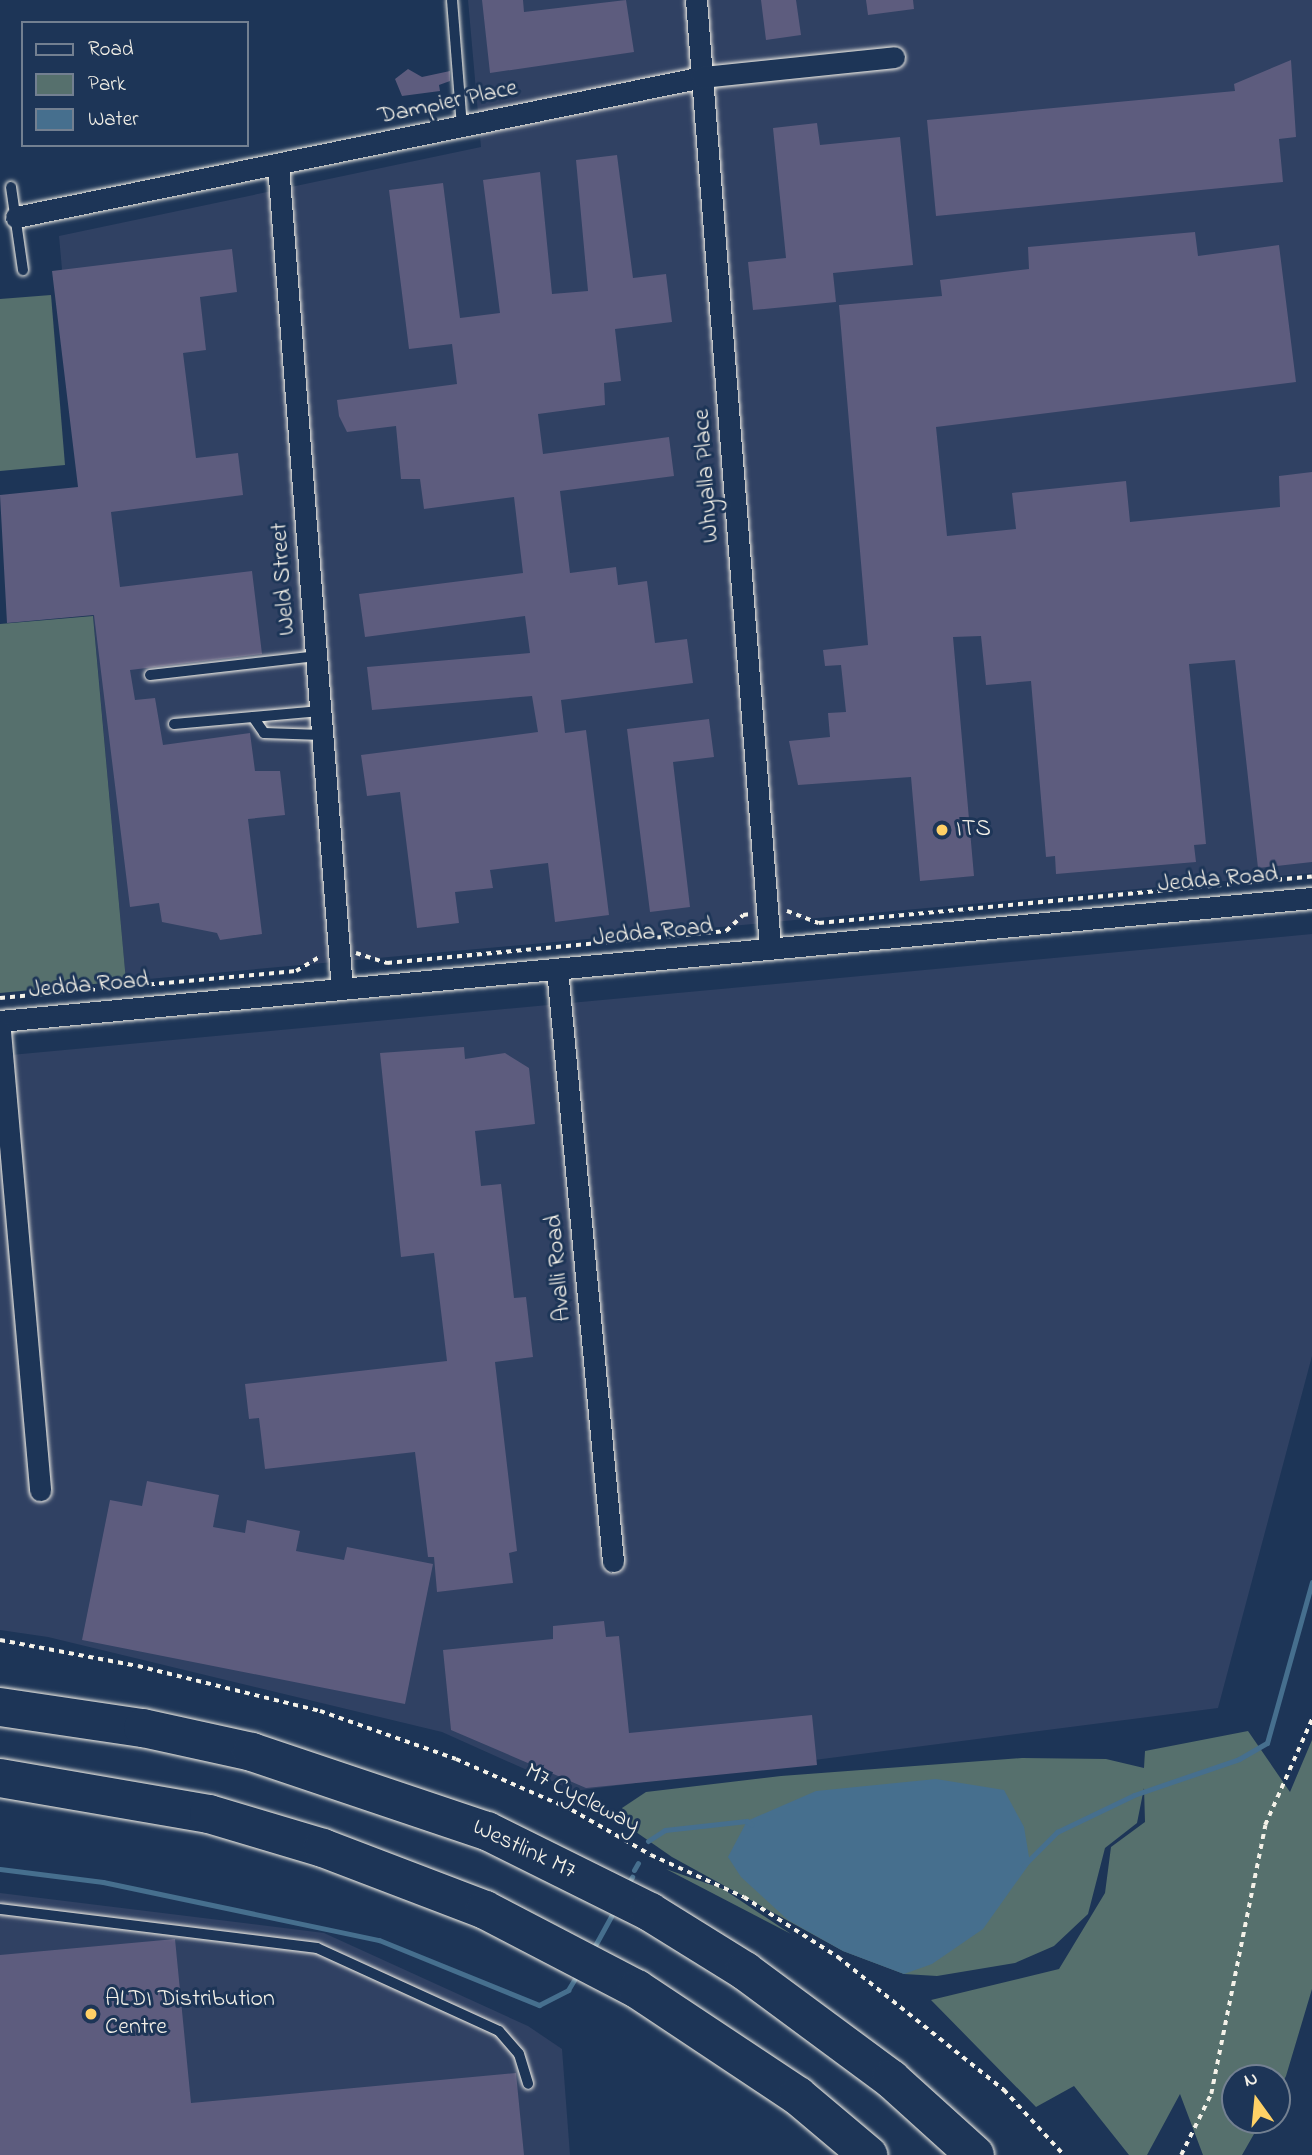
<!DOCTYPE html>
<html>
<head>
<meta charset="utf-8">
<style>
  body { margin:0 }
  #map { position:relative; width:1312px; height:2155px; overflow:hidden; background:#1d3557; font-family:"Indie Flower",sans-serif }
  div>[style] { position:absolute }
  [style*='--x'] { left:calc(var(--x)*1px); top:calc(var(--y)*1px); width:calc(var(--w)*1px); rotate:calc(var(--a)*1deg) }
  .built>* { inset:0; background:#304163 }
  .green>* { inset:0; background:#56706d }
  .water>* { inset:0; background:#466f8e }
  .stream>* { height:5px; margin:-2.5px; padding:0 2.5px; transform-origin:2.5px; border-radius:2.5px; background:#466f8e }
  .building>* { inset:0; background:#5d5c7e }
  .path>* { height:3.5px; margin-top:-1.75px; transform-origin:0; background:repeating-linear-gradient(90deg,#f4f1e8 0 5px,transparent 0 10px) }
  .roads { filter:drop-shadow(0 0 2px #f4f1e8) drop-shadow(0 0 2px #f4f1e8) }
  .service>* { height:10px; margin:-5px; padding:0 5px; transform-origin:5px; border-radius:5px; background:#1d3557 }
  .minor>* { height:21px; margin:-10.5px; padding:0 10.5px; transform-origin:10.5px; border-radius:10.5px; background:#1d3557 }
  .motorway>* { height:38px; margin:-19px; padding:0 19px; transform-origin:19px; border-radius:19px; background:#1d3557 }
  .dots>* { width:19px; height:19px; translate:-50% -50%; box-sizing:border-box; border:4px solid #1d3557; border-radius:50% }
  span { translate:-50% -50%; white-space:nowrap; text-align:center; line-height:1.15; -webkit-text-stroke:6px #1d3557; paint-order:stroke }
  .street-label { font-size:24px; color:#f4f1e8 }
  .poi-label { font-size:24px; color:#f4f1e8 }
  .left { translate:0 -50%; text-align:left }
  .legend { position:absolute; left:21px; top:21px; width:228px; height:126px; box-sizing:border-box; background:#1d3557; border:2px solid #738091; margin:0; padding:9px 12px; list-style:none; font-size:21px; color:#f4f1e8 }
  .legend li { display:flex; align-items:center; gap:14px; height:35px }
  .legend b { width:35px; border:2px solid #738091 }
  .north { position:absolute; left:1221px; top:2064px; width:70px; height:70px; box-sizing:border-box; background:#1d3557; border:2px solid #738091; border-radius:50%; rotate:345deg; font-size:19px; font-weight:700; line-height:28px; text-align:center; color:#f4f1e8 }
  .north::after { content:''; display:block; margin:auto; width:24px; height:32px; background:#ffd166; clip-path:polygon(50% 0,100% 100%,50% 72%,0 100%) }
</style>
</head>
<body>
<div id="map">
  <div class="built">
    <div style="clip-path:polygon(468px 0,1312px 0,1312px 873px,126px 981px,59px 236px,481px 147px)"></div>
    <div style="clip-path:polygon(1312px 934px,1312px 1356px,1218px 1708px,574px 1791px,442px 1732px,48px 1637px,0 1630px,0 1056px)"></div>
    <div style="clip-path:polygon(0 1893px,324px 1933px,528px 2026px,562px 2049px,570px 2155px,0 2155px)"></div>
  </div>
  <div class="green">
    <div style="clip-path:polygon(51px 295px,65px 465px,0 471px,0 299px)"></div>
    <div style="clip-path:polygon(93px 616px,126px 981px,0 993px,0 624px)"></div>
    <div style="clip-path:polygon(1248px 1731px,1290px 1792px,1312px 1740px,1312px 1989px,1286px 2076px,1277px 2093px,1277px 2078px,1235px 2078px,1235px 2120px,1262px 2120px,1242px 2155px,1203px 2155px,1180px 2094px,1147px 2155px,1129px 2155px,1074px 2086px,1036px 2107px,931px 2000px,1059px 1969px,1105px 1893px,1111px 1847px,1145px 1822px,1144px 1788px,1137px 1823px,1105px 1848px,1088px 1914px,1054px 1946px,1015px 1963px,937px 1976px,904px 1974px,843px 1951px,672px 1857px,636px 1832px,622px 1808px,646px 1792px,781px 1776px,1022px 1758px,1106px 1759px,1144px 1768px,1145px 1751px)"></div>
    <div style="clip-path:polygon(666px 1869px,723px 1889px,791px 1934px)"></div>
  </div>
  <div class="water">
    <div style="clip-path:polygon(936px 1779px,1004px 1790px,1024px 1827px,1030px 1863px,983px 1929px,932px 1964px,904px 1974px,843px 1951px,788px 1920px,741px 1877px,728px 1857px,747px 1821px,816px 1791px)"></div>
  </div>
  <div class="stream">
    <div style="--x:648;--y:1841;--w:20;--a:-33"></div>
    <div style="--x:665;--y:1830;--w:82;--a:-6.3"></div>
    <div style="--x:747;--y:1821;--w:6;--a:39"></div>
    <div style="--x:1024;--y:1865;--w:47;--a:-45"></div>
    <div style="--x:1057;--y:1832;--w:85;--a:-25.7"></div>
    <div style="--x:1134;--y:1795;--w:111;--a:-18.9"></div>
    <div style="--x:1239;--y:1759;--w:32;--a:-30"></div>
    <div style="--x:1267;--y:1743;--w:167;--a:-74.4"></div>
    <div style="--x:0;--y:1869;--w:104;--a:7.2"></div>
    <div style="--x:103;--y:1882;--w:282;--a:11.9"></div>
    <div style="--x:379;--y:1940;--w:173;--a:22.1"></div>
    <div style="--x:539;--y:2005;--w:33;--a:-27"></div>
    <div style="--x:568;--y:1990;--w:17;--a:-59"></div>
    <div style="--x:634;--y:1870;--w:8;--a:-60"></div>
    <div style="--x:626;--y:1887;--w:12;--a:-59"></div>
    <div style="--x:592;--y:1951;--w:46;--a:-61.2"></div>
  </div>
  <div class="building">
    <div style="clip-path:polygon(482px 0,523px 0,524px 12px,626px 0,634px 52px,490px 73px)"></div>
    <div style="clip-path:polygon(761px 0,796px 0,801px 35px,766px 40px)"></div>
    <div style="clip-path:polygon(866px 0,913px 0,914px 9px,868px 15px)"></div>
    <div style="clip-path:polygon(1291px 60px,1296px 137px,1279px 139px,1283px 182px,936px 216px,927px 120px,1235px 91px,1234px 84px)"></div>
    <div style="clip-path:polygon(408px 69px,422px 77px,450px 71px,450px 81px,439px 85px,440px 91px,402px 96px,395px 79px)"></div>
    <div style="clip-path:polygon(817px 123px,820px 145px,900px 137px,913px 265px,833px 273px,836px 302px,753px 310px,748px 262px,786px 258px,773px 128px)"></div>
    <div style="clip-path:polygon(617px 155px,633px 278px,666px 274px,672px 322px,615px 329px,621px 381px,604px 383px,605px 405px,538px 414px,543px 454px,669px 437px,674px 476px,560px 491px,570px 573px,616px 567px,618px 585px,647px 581px,655px 643px,687px 639px,693px 683px,561px 700px,565px 733px,586px 730px,609px 915px,555px 922px,548px 863px,490px 870px,493px 888px,455px 892px,459px 923px,417px 928px,400px 792px,367px 796px,361px 755px,538px 732px,532px 696px,372px 710px,367px 667px,530px 653px,525px 616px,365px 637px,359px 594px,523px 573px,514px 497px,424px 509px,420px 479px,401px 479px,396px 426px,347px 432px,339px 416px,337px 400px,457px 384px,452px 344px,409px 349px,389px 190px,443px 183px,460px 318px,500px 313px,483px 180px,540px 172px,552px 294px,588px 291px,576px 160px)"></div>
    <div style="clip-path:polygon(1195px 232px,1198px 256px,1279px 245px,1296px 382px,936px 427px,947px 536px,1016px 529px,1012px 493px,1126px 481px,1130px 522px,1280px 507px,1279px 476px,1312px 472px,1312px 862px,1258px 868px,1235px 660px,1189px 664px,1206px 844px,1194px 845px,1196px 862px,1056px 874px,1055px 856px,1046px 857px,1031px 681px,986px 685px,981px 636px,953px 637px,974px 876px,920px 881px,911px 777px,798px 785px,789px 741px,830px 737px,828px 713px,846px 712px,841px 665px,825px 666px,823px 650px,868px 645px,839px 305px,942px 296px,940px 280px,1029px 269px,1028px 247px)"></div>
    <div style="clip-path:polygon(232px 249px,237px 292px,200px 297px,206px 350px,183px 353px,196px 458px,238px 453px,243px 495px,111px 512px,120px 587px,252px 571px,262px 654px,130px 670px,135px 700px,155px 698px,163px 745px,250px 733px,255px 771px,280px 771px,285px 815px,248px 819px,262px 934px,220px 940px,217px 933px,162px 922px,159px 903px,130px 907px,94px 615px,7px 623px,0 495px,78px 487px,52px 271px)"></div>
    <div style="clip-path:polygon(709px 719px,714px 757px,673px 762px,690px 907px,650px 912px,627px 729px)"></div>
    <div style="clip-path:polygon(464px 1047px,465px 1059px,505px 1053px,529px 1068px,535px 1124px,475px 1131px,481px 1186px,501px 1184px,514px 1298px,526px 1297px,533px 1357px,495px 1362px,517px 1551px,509px 1553px,513px 1583px,437px 1592px,434px 1557px,428px 1557px,415px 1452px,265px 1469px,259px 1418px,249px 1419px,245px 1384px,447px 1361px,434px 1253px,401px 1257px,380px 1053px)"></div>
    <div style="clip-path:polygon(147px 1481px,219px 1495px,213px 1527px,245px 1533px,247px 1520px,300px 1531px,296px 1551px,344px 1560px,347px 1547px,433px 1564px,405px 1704px,82px 1640px,110px 1500px,142px 1506px)"></div>
    <div style="clip-path:polygon(604px 1621px,606px 1637px,619px 1636px,629px 1733px,812px 1715px,817px 1765px,586px 1788px,451px 1730px,443px 1650px,553px 1639px,553px 1626px)"></div>
    <div style="clip-path:polygon(175px 1939px,191px 2103px,516px 2073px,524px 2155px,0 2155px,0 1955px)"></div>
  </div>
  <div class="path">
    <div style="--x:787;--y:911;--w:34;--a:21"></div>
    <div style="--x:819;--y:923;--w:495;--a:-5.4"></div>
    <div style="--x:356;--y:953;--w:33;--a:18"></div>
    <div style="--x:387;--y:963;--w:341;--a:-5.4"></div>
    <div style="--x:726;--y:931;--w:23;--a:-43"></div>
    <div style="--x:743;--y:915;--w:8;--a:-7"></div>
    <div style="--x:0;--y:998;--w:297;--a:-5.2"></div>
    <div style="--x:296;--y:971;--w:29;--a:-31"></div>
    <div style="--x:0;--y:1640;--w:140;--a:10.7"></div>
    <div style="--x:138;--y:1666;--w:187;--a:13.9"></div>
    <div style="--x:320;--y:1711;--w:144;--a:19.4"></div>
    <div style="--x:456;--y:1759;--w:127;--a:23.7"></div>
    <div style="--x:572;--y:1810;--w:91;--a:29.7"></div>
    <div style="--x:651;--y:1855;--w:102;--a:24.3"></div>
    <div style="--x:744;--y:1897;--w:112;--a:32.6"></div>
    <div style="--x:838;--y:1957;--w:213;--a:38.7"></div>
    <div style="--x:1004;--y:2090;--w:88;--a:47.3"></div>
    <div style="--x:1181;--y:2155;--w:68;--a:-63.8"></div>
    <div style="--x:1211;--y:2094;--w:274;--a:-78.6"></div>
    <div style="--x:1265;--y:1825;--w:116;--a:-66.1"></div>
  </div>
  <div class="roads">
    <div class="service">
      <div style="--x:452;--y:0;--w:127;--a:85.5"></div>
      <div style="--x:11;--y:187;--w:84;--a:81.8"></div>
      <div style="--x:150;--y:675;--w:167;--a:-6.5"></div>
      <div style="--x:253;--y:717;--w:19;--a:55"></div>
      <div style="--x:264;--y:733;--w:58;--a:2"></div>
      <div style="--x:174;--y:724;--w:147;--a:-5.1"></div>
      <div style="--x:0;--y:1909;--w:319;--a:7"></div>
      <div style="--x:317;--y:1948;--w:200;--a:24.5"></div>
      <div style="--x:499;--y:2031;--w:30;--a:49"></div>
      <div style="--x:519;--y:2054;--w:31;--a:73"></div>
    </div>
    <div class="minor">
      <div style="--x:696;--y:0;--w:950;--a:85.53"></div>
      <div style="--x:278;--y:165;--w:826;--a:85.56"></div>
      <div style="--x:16;--y:217;--w:700;--a:-11.53"></div>
      <div style="--x:702;--y:77;--w:193;--a:-5.9"></div>
      <div style="--x:557;--y:969;--w:595;--a:84.6"></div>
      <div style="--x:0;--y:1021;--w:1318;--a:-5.36"></div>
      <div style="--x:0;--y:1031;--w:461;--a:85"></div>
    </div>
    <div class="motorway">
      <div style="--x:0;--y:1707;--w:145;--a:8.4"></div>
      <div style="--x:143;--y:1728;--w:112;--a:12.4"></div>
      <div style="--x:252;--y:1752;--w:248;--a:18.6"></div>
      <div style="--x:487;--y:1831;--w:182;--a:26.4"></div>
      <div style="--x:650;--y:1912;--w:112;--a:31.8"></div>
      <div style="--x:745;--y:1971;--w:182;--a:36.5"></div>
      <div style="--x:891;--y:2079;--w:113;--a:42.1"></div>
      <div style="--x:0;--y:1778;--w:212;--a:9.8"></div>
      <div style="--x:209;--y:1814;--w:119;--a:16.6"></div>
      <div style="--x:323;--y:1848;--w:173;--a:20.9"></div>
      <div style="--x:485;--y:1910;--w:171;--a:27.5"></div>
      <div style="--x:637;--y:1989;--w:193;--a:33.6"></div>
      <div style="--x:798;--y:2096;--w:92;--a:40.1"></div>
    </div>
  </div>
  <div class="dots">
    <div style="left:942px;top:830px;background:#ffd166"></div>
    <div style="left:91px;top:2014px;background:#ffd166"></div>
  </div>
  <div class="street-label">
    <span style="left:448px;top:103px;rotate:-12deg">Dampier Place</span>
    <span style="left:707px;top:476px;rotate:-94deg">Whyalla Place</span>
    <span style="left:284px;top:579px;rotate:-94deg">Weld Street</span>
    <span style="left:1218px;top:880px;rotate:-5deg">Jedda Road</span>
    <span style="left:653px;top:933px;rotate:-6deg">Jedda Road</span>
    <span style="left:89px;top:986px;rotate:-5deg">Jedda Road</span>
    <span style="left:559px;top:1268px;rotate:-95deg">Avalli Road</span>
    <span style="left:582px;top:1799px;rotate:27deg">M7 Cycleway</span>
    <span style="left:524px;top:1850px;rotate:25deg">Westlink M7</span>
  </div>
  <div class="poi-label">
    <span class="left" style="left:956px;top:830px">ITS</span>
    <span class="left" style="left:105px;top:2014px">ALDI Distribution<br>Centre</span>
  </div>
  <ul class="legend">
  <li><b style="height:9px;background:#1d3557"></b>Road</li>
  <li><b style="height:19px;background:#56706d"></b>Park</li>
  <li><b style="height:19px;background:#466f8e"></b>Water</li>
  </ul>
  <div class="north">N</div>
</div>
</body>
</html>
